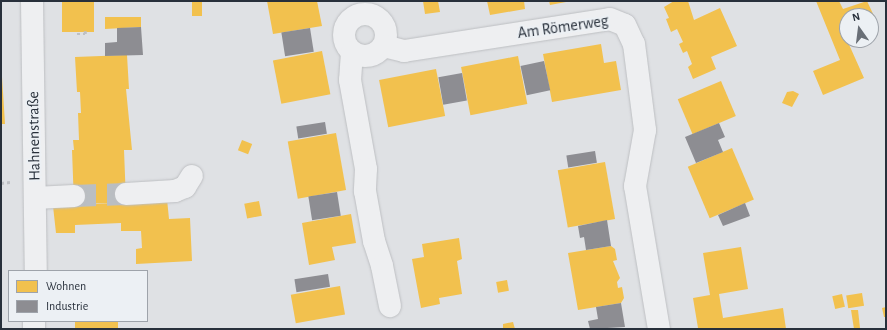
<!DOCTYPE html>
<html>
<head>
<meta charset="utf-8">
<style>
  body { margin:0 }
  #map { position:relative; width:887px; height:330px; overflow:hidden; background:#dfe1e4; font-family:"Alegreya Sans",sans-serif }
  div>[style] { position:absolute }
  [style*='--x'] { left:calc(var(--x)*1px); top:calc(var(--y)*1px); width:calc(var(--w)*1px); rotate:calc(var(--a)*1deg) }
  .homes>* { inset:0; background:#f2c14e; transform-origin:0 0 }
  .industry>* { inset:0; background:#8d8d92; transform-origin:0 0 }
  .minor-tunnel>* { height:22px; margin-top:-11px; transform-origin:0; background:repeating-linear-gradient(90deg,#babec2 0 22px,transparent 0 33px) }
  .path>* { height:2.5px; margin-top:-1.25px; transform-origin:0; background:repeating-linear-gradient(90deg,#bec0c4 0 3px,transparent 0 6px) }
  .roads { filter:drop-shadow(0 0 1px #bdbfc2) drop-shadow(0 0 1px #bdbfc2) }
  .minor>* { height:22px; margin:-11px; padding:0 11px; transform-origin:11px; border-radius:11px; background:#eeeff1 }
  .minor>.ring { margin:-11px; padding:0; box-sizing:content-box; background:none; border:22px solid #eeeff1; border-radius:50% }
  span { translate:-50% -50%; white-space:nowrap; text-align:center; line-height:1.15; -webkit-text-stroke:4px #ecf0f4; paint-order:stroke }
  .street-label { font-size:16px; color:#28303b }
  .frame { position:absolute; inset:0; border:2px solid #28303b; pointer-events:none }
  .legend { position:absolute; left:8px; top:270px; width:140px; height:52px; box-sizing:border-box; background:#ecf0f4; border:1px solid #9ea3aa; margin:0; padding:5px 7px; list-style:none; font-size:12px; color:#28303b }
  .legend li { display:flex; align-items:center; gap:8px; height:20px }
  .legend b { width:20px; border:1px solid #9ea3aa }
  .north { position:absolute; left:839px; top:8px; width:40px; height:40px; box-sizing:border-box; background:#ecf0f4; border:1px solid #9ea3aa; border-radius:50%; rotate:346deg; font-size:11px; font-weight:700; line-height:16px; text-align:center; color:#28303b }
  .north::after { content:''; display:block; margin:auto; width:14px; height:18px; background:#686e76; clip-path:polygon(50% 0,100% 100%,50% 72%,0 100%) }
</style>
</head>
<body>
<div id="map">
  <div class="homes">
    <div style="left:62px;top:1px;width:32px;height:31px"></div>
    <div style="left:192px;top:1px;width:10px;height:15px"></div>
    <div style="clip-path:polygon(267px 1px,317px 1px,322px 26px,273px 34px)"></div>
    <div style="clip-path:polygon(423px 1px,438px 1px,440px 12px,425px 14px)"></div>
    <div style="clip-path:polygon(487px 1px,524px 1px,525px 9px,490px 15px)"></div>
    <div style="clip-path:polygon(549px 1px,566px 1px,566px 2px,550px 5px)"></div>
    <div style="clip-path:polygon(674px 1px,688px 1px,694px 20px,720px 8px,737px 46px,711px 57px,716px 69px,693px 79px,688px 67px,692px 64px,687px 51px,683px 53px,679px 44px,683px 42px,677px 29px,671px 32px,666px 19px,669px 18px,664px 7px)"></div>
    <div style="clip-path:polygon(816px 1px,839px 1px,843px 9px,867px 1px,875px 18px,871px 20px,871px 16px,847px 16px,847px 40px,864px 78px,823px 95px,813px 71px,840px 60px)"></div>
    <div style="clip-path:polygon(105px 17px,141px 17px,141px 27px,105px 29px)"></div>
    <div style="clip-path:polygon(601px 44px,604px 63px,616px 61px,621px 90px,552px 102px,543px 54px)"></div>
    <div style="left:322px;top:51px;width:44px;height:50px;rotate:79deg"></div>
    <div style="clip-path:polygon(127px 55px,129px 89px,126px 89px,132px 150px,124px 150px,126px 201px,167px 199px,169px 219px,190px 218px,192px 261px,136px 264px,136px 249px,142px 248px,141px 231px,121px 231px,121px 223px,75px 225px,75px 233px,56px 233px,53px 206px,120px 203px,74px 204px,72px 150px,74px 150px,73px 140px,79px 140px,78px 113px,81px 113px,80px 92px,77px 92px,75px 57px)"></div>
    <div style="left:518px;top:56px;width:49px;height:58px;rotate:79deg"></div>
    <div style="clip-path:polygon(1px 61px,5px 124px,1px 124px)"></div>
    <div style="left:436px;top:69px;width:48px;height:58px;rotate:79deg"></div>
    <div style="left:721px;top:81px;width:38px;height:47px;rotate:67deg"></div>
    <div style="clip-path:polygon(793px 91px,799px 94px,792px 107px,782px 103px,787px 92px)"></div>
    <div style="left:336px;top:133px;width:58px;height:49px;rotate:80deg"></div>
    <div style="left:242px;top:140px;width:11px;height:11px;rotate:22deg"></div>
    <div style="left:732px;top:148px;width:56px;height:48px;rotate:67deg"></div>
    <div style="left:605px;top:162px;width:58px;height:48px;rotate:80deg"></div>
    <div style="left:259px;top:201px;width:15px;height:15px;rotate:79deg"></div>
    <div style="clip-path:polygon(351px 214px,356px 243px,332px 247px,335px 260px,309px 265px,302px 223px)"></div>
    <div style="clip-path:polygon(459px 238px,462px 259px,457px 261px,462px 294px,439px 298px,440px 304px,421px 308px,412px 259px,424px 257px,422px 244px)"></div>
    <div style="clip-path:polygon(611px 246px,615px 249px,617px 260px,613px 261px,620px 278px,617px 282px,618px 288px,622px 287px,624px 298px,621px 303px,578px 310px,568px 253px)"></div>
    <div style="clip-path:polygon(741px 247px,748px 289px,719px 294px,723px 318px,783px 308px,786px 329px,698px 328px,693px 298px,710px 295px,703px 253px)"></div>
    <div style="left:507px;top:280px;width:11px;height:11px;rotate:80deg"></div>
    <div style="left:340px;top:286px;width:29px;height:50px;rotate:80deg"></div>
    <div style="left:862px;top:293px;width:13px;height:16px;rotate:81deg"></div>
    <div style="left:842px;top:294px;width:13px;height:10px;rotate:77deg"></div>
    <div style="clip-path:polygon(886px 307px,886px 317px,884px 317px,882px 308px)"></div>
    <div style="clip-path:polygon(851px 310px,858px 310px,860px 328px,854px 329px)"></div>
    <div style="left:75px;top:321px;width:43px;height:8px"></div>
    <div style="clip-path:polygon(513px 322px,515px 329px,503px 329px,503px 324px)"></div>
  </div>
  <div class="industry">
    <div style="clip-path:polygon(141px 27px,143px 55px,105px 56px,105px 43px,117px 42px,117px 28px)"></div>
    <div style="left:310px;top:28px;width:24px;height:29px;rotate:81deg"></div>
    <div style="left:544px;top:61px;width:30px;height:24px;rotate:78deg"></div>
    <div style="left:462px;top:73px;width:28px;height:24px;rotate:80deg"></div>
    <div style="left:325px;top:122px;width:12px;height:29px;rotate:81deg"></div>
    <div style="clip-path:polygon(719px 123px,725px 137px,718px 140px,723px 152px,696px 163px,685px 137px)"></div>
    <div style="left:595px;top:151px;width:12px;height:29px;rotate:81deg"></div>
    <div style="left:337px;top:192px;width:24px;height:29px;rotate:81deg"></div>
    <div style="clip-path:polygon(745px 203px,750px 216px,723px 226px,718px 215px)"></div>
    <div style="clip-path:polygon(607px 220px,611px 246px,586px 250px,584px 237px,580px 238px,578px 226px)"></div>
    <div style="left:328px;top:274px;width:13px;height:34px;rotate:81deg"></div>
    <div style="clip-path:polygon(621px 303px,625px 327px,590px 329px,588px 321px,598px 319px,596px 307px)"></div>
  </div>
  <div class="minor-tunnel">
    <div style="--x:74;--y:196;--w:52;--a:-2.2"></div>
  </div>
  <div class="path">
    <div style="--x:77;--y:34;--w:8;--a:0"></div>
    <div style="--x:85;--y:34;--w:3;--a:-90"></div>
    <div style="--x:1;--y:183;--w:9;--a:-6"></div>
  </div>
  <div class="roads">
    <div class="minor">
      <div style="--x:32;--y:1;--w:270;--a:89.2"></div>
      <div class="ring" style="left:344px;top:14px;width:20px;height:20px"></div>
      <div style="--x:384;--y:46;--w:21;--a:14"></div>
      <div style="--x:404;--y:51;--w:208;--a:-8.8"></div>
      <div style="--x:610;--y:19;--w:16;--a:22"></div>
      <div style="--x:625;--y:25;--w:21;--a:65"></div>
      <div style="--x:634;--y:44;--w:87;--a:82.7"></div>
      <div style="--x:645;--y:130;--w:57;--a:100.1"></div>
      <div style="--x:635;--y:186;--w:145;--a:80.5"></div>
      <div style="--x:352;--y:52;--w:28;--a:94"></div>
      <div style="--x:350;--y:80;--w:90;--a:79.8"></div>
      <div style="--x:366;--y:169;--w:22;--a:93"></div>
      <div style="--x:365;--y:191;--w:51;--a:79.8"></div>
      <div style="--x:374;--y:241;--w:26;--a:72"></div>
      <div style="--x:382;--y:266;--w:41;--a:78.7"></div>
      <div style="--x:126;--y:194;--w:49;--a:-3.5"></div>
      <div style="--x:175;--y:191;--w:11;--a:-22"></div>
      <div style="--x:185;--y:187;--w:13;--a:-58"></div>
      <div style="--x:35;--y:198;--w:39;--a:-3"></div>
      <div style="--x:34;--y:329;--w:8;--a:-90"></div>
    </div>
  </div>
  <div class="street-label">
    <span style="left:563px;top:27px;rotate:-8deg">Am Römerweg</span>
    <span style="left:34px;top:136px;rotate:-91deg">Hahnenstraße</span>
  </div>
  <div class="frame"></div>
  <ul class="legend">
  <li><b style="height:11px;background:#f2c14e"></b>Wohnen</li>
  <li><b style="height:11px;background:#8d8d92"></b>Industrie</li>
  </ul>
  <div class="north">N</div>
</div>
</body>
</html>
